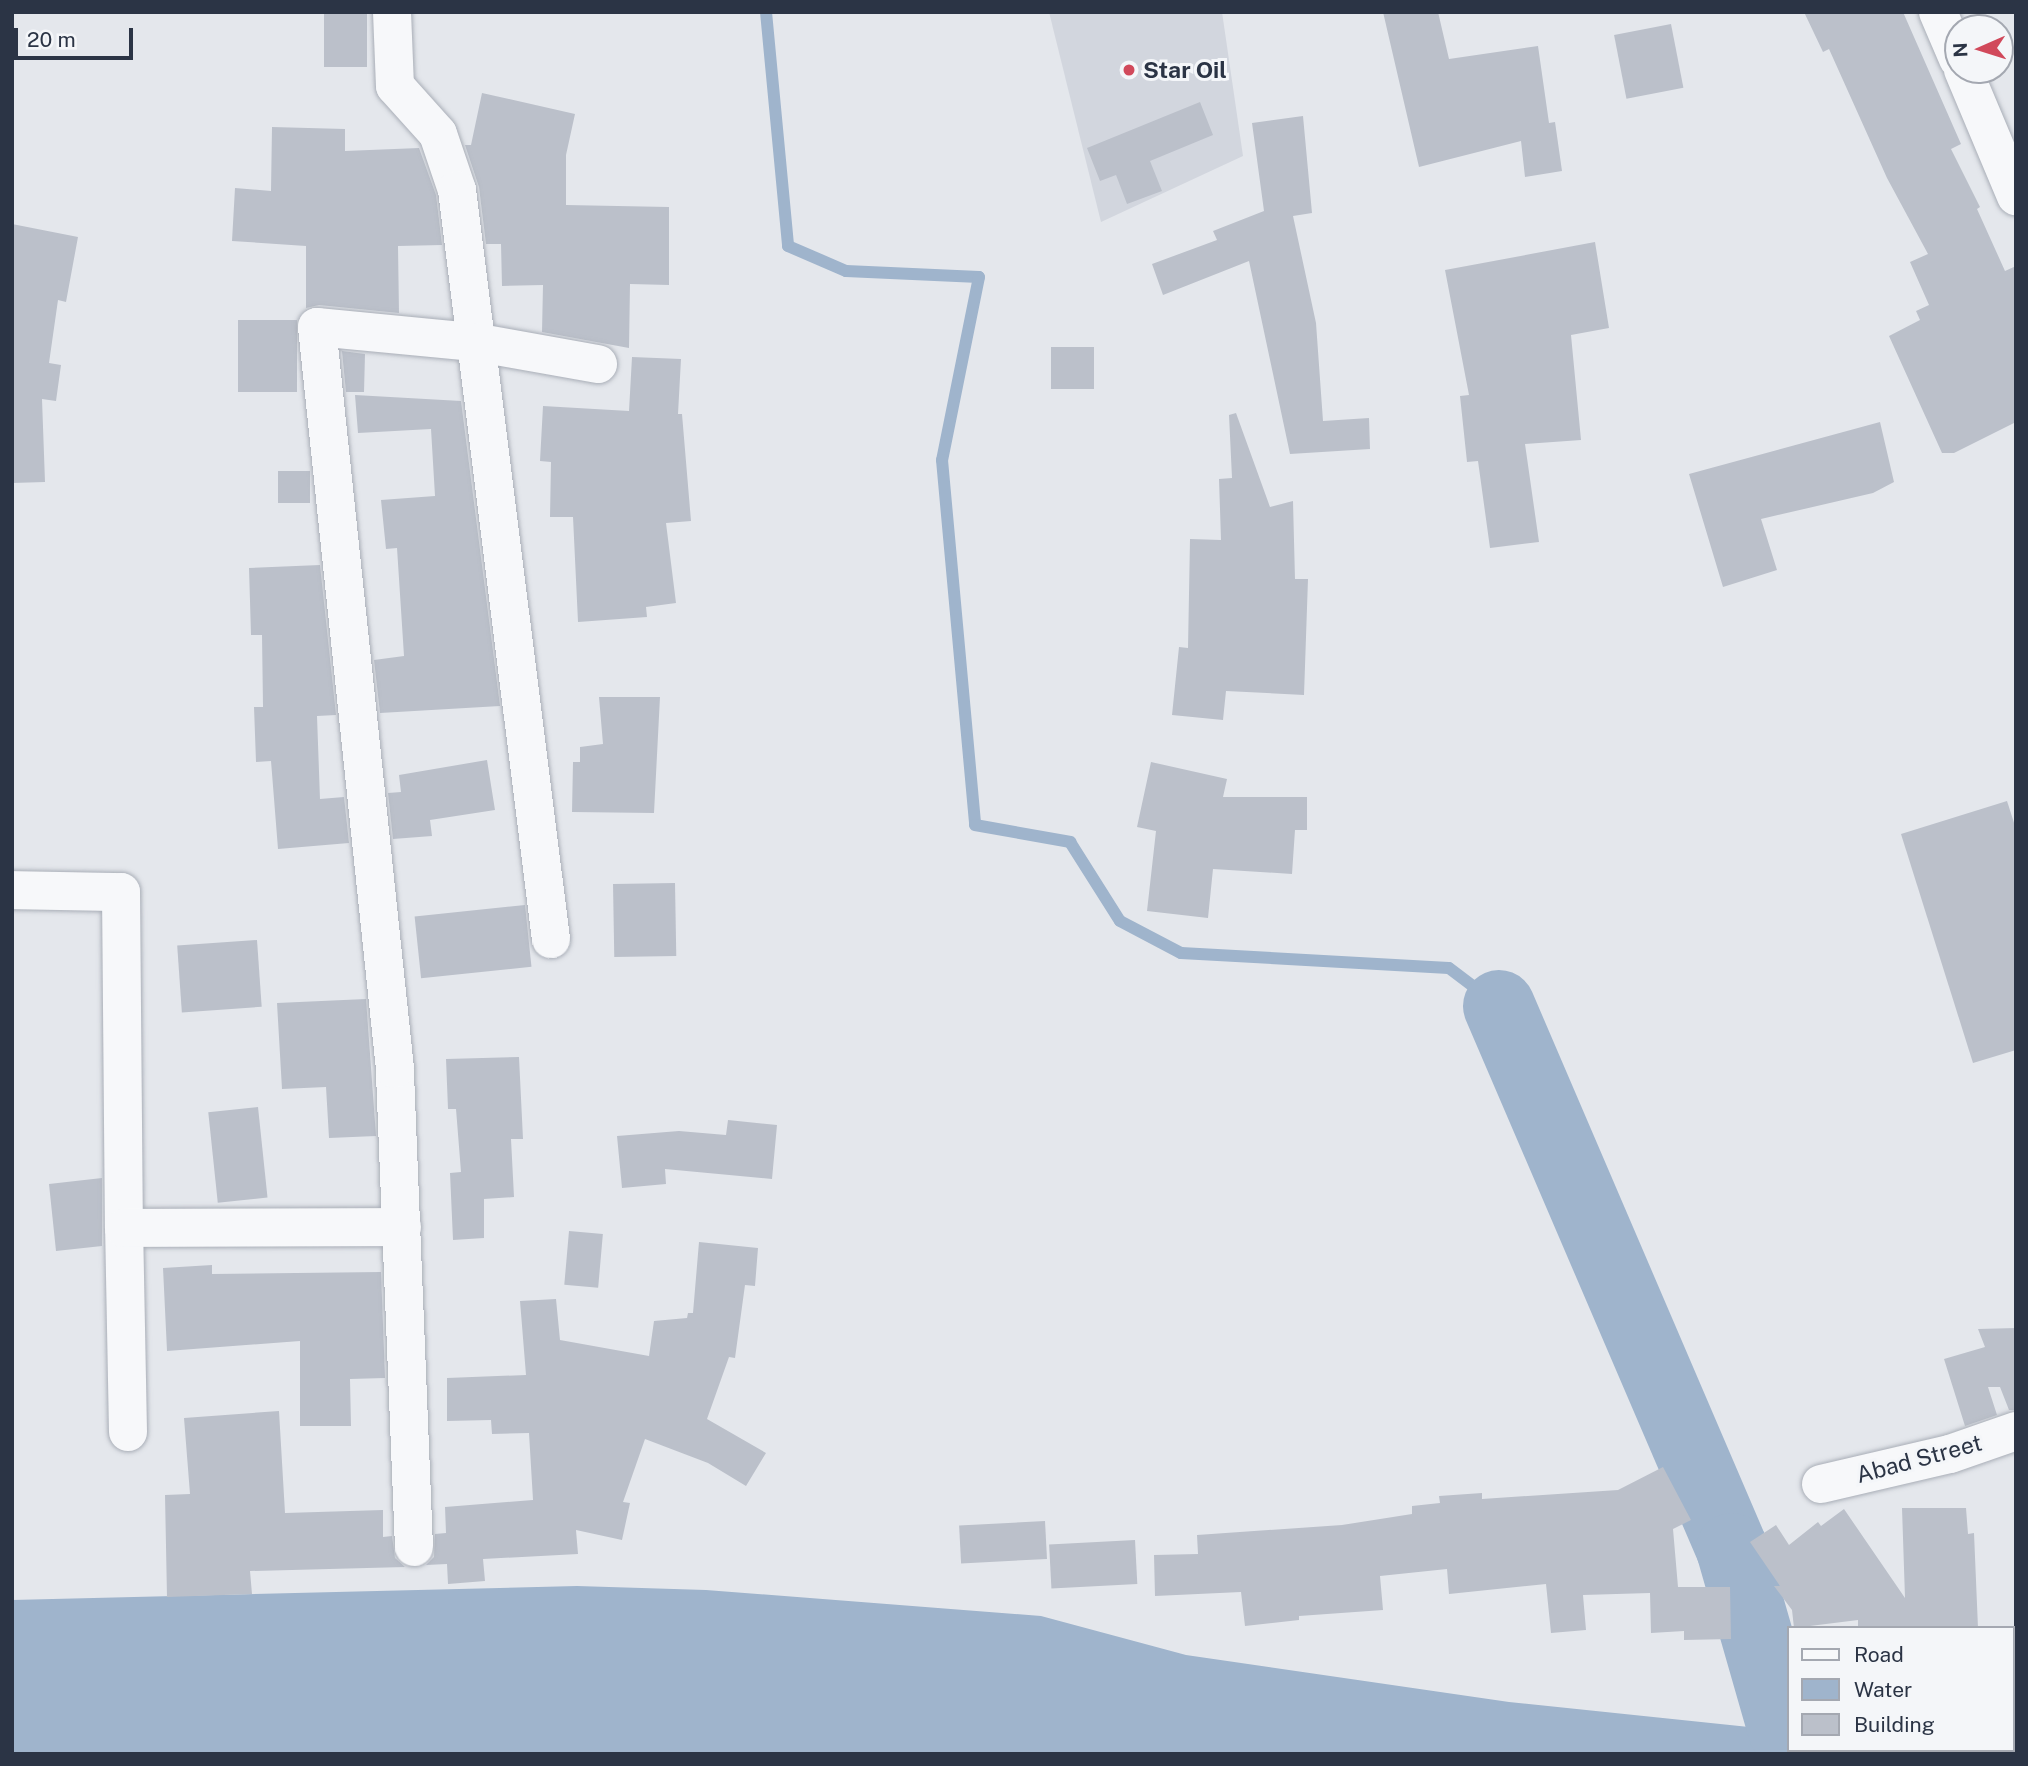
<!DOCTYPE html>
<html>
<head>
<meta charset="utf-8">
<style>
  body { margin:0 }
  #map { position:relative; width:2028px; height:1766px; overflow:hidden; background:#e4e7ec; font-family:"Public Sans",sans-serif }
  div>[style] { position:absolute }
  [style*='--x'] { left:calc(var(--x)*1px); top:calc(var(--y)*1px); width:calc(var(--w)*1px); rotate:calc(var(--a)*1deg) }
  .built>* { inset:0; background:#d2d6de }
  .water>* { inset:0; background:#9fb4cc }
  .stream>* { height:12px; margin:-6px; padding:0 6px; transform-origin:6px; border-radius:6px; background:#9fb4cc }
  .river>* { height:72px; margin:-36px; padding:0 36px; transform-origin:36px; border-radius:36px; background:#9fb4cc }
  .building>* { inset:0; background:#bbc0ca; transform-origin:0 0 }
  .roads { filter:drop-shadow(0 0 2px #a9aeb7) drop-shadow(0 0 2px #a9aeb7) }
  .minor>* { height:38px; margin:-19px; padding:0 19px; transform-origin:19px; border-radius:19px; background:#f7f8fa }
  .tertiary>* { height:38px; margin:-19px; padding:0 19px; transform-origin:19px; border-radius:19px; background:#f7f8fa }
  .dots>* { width:19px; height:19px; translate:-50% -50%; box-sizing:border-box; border:4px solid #f4f6f9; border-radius:50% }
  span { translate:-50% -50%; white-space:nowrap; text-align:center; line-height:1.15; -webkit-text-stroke:6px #f4f6f9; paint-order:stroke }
  .poi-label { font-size:23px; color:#2b3445; font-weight:700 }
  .left { translate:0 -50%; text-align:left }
  .street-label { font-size:23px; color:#2b3445 }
  .frame { position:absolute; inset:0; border:14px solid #2b3445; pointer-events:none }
  .legend { position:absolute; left:1787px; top:1626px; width:228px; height:126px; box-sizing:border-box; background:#f4f6f9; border:2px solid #a4a8b1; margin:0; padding:9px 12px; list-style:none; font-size:21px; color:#2b3445 }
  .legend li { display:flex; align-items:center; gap:14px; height:35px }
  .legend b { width:35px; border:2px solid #a4a8b1 }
  .north { position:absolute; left:1944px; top:14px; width:70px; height:70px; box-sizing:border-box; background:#f4f6f9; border:2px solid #a4a8b1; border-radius:50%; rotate:267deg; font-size:19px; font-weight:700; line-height:28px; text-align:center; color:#2b3445 }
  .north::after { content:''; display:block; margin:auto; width:24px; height:32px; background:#d1495b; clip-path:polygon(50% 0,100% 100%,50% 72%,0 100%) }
  .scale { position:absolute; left:14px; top:28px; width:119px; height:32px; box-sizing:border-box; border:4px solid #2b3445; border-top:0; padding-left:9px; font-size:21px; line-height:24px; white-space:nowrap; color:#2b3445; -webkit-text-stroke:5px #f4f6f9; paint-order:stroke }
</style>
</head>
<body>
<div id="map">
  <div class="built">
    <div style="clip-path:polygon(1049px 12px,1222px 12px,1243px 156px,1101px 222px)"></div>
  </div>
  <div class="water">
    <div style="clip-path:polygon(577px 1586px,706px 1590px,1041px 1616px,1186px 1655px,1509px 1702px,1788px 1731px,1788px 1750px,2012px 1750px,2012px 1743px,2016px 1754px,12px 1754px,12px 1600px)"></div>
  </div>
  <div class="stream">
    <div style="--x:766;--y:12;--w:235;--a:84.6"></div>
    <div style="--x:788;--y:246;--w:63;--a:23.3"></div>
    <div style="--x:846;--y:271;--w:133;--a:2.6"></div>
    <div style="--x:979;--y:277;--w:187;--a:101.4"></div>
    <div style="--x:942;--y:460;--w:366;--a:84.8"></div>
    <div style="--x:975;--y:825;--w:97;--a:10.1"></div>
    <div style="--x:1070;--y:842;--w:93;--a:57.7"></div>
    <div style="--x:1120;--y:921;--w:69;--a:27.7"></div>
    <div style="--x:1181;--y:953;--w:268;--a:3.2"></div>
    <div style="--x:1449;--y:968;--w:63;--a:37.2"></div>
  </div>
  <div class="river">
    <div style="--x:1499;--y:1006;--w:591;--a:66.78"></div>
    <div style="--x:1732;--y:1549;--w:188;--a:74"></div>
  </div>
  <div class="building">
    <div style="left:324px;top:12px;width:43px;height:55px"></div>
    <div style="clip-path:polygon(1383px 12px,1438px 12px,1449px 59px,1538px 46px,1549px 123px,1555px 122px,1562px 171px,1525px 177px,1521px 141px,1419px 167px)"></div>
    <div style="clip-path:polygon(1804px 12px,1903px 12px,1961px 144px,1951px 149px,1980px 207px,1977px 209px,2005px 271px,2016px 266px,2016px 422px,1954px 453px,1942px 453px,1889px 336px,1920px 320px,1916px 311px,1929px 305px,1910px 262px,1928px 254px,1887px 178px,1829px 49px,1823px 52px)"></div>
    <div style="left:1671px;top:24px;width:65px;height:58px;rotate:79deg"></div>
    <div style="clip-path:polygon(482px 93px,575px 114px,566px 155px,566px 205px,669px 207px,669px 285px,630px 284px,629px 348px,542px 332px,543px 285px,502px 286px,501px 244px,486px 244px,479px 187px,465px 145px,471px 145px)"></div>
    <div style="clip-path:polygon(1200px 102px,1213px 135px,1150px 161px,1162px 191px,1127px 204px,1116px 175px,1100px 181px,1087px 148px)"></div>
    <div style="clip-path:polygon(1303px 116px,1312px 213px,1293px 216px,1316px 323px,1323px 421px,1369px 418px,1370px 449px,1290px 454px,1249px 261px,1163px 295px,1152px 264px,1217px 240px,1213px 231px,1264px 211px,1252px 123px)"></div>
    <div style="clip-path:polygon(272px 127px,345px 129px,345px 151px,419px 148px,436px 195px,442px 245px,398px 246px,399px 313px,319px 305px,306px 308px,306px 246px,232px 241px,235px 188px,271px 191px)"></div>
    <div style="clip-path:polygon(12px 224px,78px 237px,66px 302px,58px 300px,49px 363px,61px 365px,56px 401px,42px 399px,45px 482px,12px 483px)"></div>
    <div style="clip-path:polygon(1595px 242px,1609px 328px,1571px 335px,1581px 440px,1525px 444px,1539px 542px,1490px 548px,1478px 461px,1467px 462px,1460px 396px,1469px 395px,1445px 270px)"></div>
    <div style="left:238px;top:320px;width:59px;height:72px"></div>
    <div style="left:1094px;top:347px;width:42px;height:43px;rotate:90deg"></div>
    <div style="clip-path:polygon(342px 351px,365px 354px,364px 392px,346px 392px)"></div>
    <div style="clip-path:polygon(632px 357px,681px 359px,678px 414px,682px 414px,691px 521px,666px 523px,676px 603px,646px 607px,647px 617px,578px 622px,573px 517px,550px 517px,551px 462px,540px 461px,543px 406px,629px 411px)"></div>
    <div style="clip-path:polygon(355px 395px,461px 401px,500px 706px,380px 713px,374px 660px,404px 656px,397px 548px,386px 549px,381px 500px,435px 496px,431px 429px,358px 433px)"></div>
    <div style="clip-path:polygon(1236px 413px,1270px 507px,1293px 501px,1295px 579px,1308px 579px,1304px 695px,1226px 691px,1223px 720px,1172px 715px,1179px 647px,1188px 648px,1190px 539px,1221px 540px,1219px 479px,1232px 478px,1229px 415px)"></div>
    <div style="clip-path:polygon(1880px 422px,1894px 482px,1873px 493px,1761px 519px,1777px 570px,1723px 587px,1689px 474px)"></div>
    <div style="left:278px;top:471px;width:32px;height:32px"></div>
    <div style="clip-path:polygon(320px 565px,336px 715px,317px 716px,320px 799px,344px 797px,349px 843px,278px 849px,271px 761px,256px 762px,254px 707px,263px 707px,262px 635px,251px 635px,249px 568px)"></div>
    <div style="clip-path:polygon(599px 697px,660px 697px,654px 813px,572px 812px,573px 762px,580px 762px,580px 747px,603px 744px)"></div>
    <div style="clip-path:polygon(487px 760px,495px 810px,430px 820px,432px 836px,393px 839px,388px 793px,401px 792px,399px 775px)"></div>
    <div style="clip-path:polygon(1151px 762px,1227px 779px,1223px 797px,1307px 797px,1307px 830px,1295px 830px,1292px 874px,1213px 869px,1208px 918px,1147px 911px,1156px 831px,1137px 827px)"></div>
    <div style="clip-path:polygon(2007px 801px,2016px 829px,2016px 1050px,1973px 1063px,1901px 834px)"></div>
    <div style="left:675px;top:883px;width:73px;height:62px;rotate:89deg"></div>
    <div style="left:525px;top:905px;width:62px;height:111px;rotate:84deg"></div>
    <div style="left:257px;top:940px;width:67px;height:80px;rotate:86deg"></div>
    <div style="clip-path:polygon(366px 999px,376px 1136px,329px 1138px,326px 1087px,282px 1089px,277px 1003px)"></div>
    <div style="clip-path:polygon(519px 1057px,523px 1139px,511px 1139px,514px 1197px,484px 1199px,484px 1238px,453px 1240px,450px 1173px,461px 1172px,456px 1109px,448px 1109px,446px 1059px)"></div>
    <div style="left:258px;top:1107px;width:91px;height:50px;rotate:84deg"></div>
    <div style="clip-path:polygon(728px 1120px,777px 1125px,772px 1179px,665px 1169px,666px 1184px,622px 1188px,617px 1136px,679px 1131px,726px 1135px)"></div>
    <div style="clip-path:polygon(102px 1178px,102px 1246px,56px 1251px,49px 1184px)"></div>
    <div style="left:569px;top:1231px;width:34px;height:54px;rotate:5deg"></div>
    <div style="clip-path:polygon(699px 1242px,758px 1248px,755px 1286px,745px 1285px,735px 1358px,729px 1357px,707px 1419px,766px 1453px,746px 1486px,708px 1463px,645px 1439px,623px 1502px,630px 1503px,622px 1540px,576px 1530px,578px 1554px,483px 1559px,485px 1581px,448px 1584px,447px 1564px,426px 1565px,434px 1557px,435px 1534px,446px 1533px,445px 1507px,533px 1500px,529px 1433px,492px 1434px,491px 1420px,447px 1421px,447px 1378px,526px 1375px,520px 1301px,556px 1299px,560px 1340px,649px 1356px,654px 1321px,687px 1318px,688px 1313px,693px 1313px)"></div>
    <div style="clip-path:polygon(212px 1265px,212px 1274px,381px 1272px,385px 1378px,350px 1379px,351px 1426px,300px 1426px,300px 1341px,167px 1351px,163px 1268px)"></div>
    <div style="clip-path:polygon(2016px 1328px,2016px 1410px,2009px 1410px,2000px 1387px,1988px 1387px,1997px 1415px,1965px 1426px,1944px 1359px,1985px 1347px,1978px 1329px)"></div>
    <div style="clip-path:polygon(279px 1411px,285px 1513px,383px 1510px,383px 1537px,392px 1536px,395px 1558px,405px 1567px,250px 1571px,252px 1594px,167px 1597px,165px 1495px,190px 1494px,184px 1418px)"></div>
    <div style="clip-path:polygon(1663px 1467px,1691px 1520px,1673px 1529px,1678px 1587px,1730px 1587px,1731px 1639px,1684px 1640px,1684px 1631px,1651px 1633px,1650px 1593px,1583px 1595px,1586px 1630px,1551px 1633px,1546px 1584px,1449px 1594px,1447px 1569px,1380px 1576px,1383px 1610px,1299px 1616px,1299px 1620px,1245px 1626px,1241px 1592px,1155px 1596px,1154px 1555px,1198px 1554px,1197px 1535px,1342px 1525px,1412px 1514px,1412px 1506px,1440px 1503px,1439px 1496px,1482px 1493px,1482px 1499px,1618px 1490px)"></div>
    <div style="clip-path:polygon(1902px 1508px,1966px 1508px,1968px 1534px,1974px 1533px,1978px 1628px,1858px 1628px,1858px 1620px,1794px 1628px,1792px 1610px,1774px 1586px,1780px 1586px,1750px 1542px,1776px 1525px,1789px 1545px,1818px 1522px,1821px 1526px,1844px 1509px,1905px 1598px)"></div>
    <div style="left:1045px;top:1521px;width:38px;height:86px;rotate:87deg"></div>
    <div style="left:1135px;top:1540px;width:44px;height:86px;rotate:87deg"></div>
  </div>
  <div class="roads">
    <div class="minor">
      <div style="--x:392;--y:12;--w:74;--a:87.7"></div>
      <div style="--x:395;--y:86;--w:64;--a:48.1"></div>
      <div style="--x:438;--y:134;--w:59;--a:71.3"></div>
      <div style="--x:457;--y:190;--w:755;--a:82.85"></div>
      <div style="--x:12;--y:890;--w:109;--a:1.1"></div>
      <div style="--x:121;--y:892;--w:336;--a:89.5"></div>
      <div style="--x:128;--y:1432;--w:204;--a:-91.1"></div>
      <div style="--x:124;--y:1228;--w:278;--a:-0.2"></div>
      <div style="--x:1821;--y:1484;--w:132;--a:-13.1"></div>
      <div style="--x:1950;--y:1454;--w:70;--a:-19.2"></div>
      <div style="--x:414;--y:1547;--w:478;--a:-92.3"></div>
      <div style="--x:395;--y:1069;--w:746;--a:-96"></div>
      <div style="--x:317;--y:327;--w:158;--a:5.5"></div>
      <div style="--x:474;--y:342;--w:126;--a:10.1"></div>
    </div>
    <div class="tertiary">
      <div style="--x:1938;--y:12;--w:51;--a:66.9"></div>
      <div style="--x:1963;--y:70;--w:137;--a:67.2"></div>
    </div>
  </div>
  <div class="dots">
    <div style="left:1129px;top:70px;background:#d1495b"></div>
  </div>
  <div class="poi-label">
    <span class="left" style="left:1143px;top:70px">Star Oil</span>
  </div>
  <div class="street-label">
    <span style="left:1919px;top:1459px;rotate:-15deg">Abad Street</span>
  </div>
  <div class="frame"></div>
  <ul class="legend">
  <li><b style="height:9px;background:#f7f8fa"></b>Road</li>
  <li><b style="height:19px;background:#9fb4cc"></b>Water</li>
  <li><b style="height:19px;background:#bbc0ca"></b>Building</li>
  </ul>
  <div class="north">N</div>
  <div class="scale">20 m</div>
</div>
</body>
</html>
